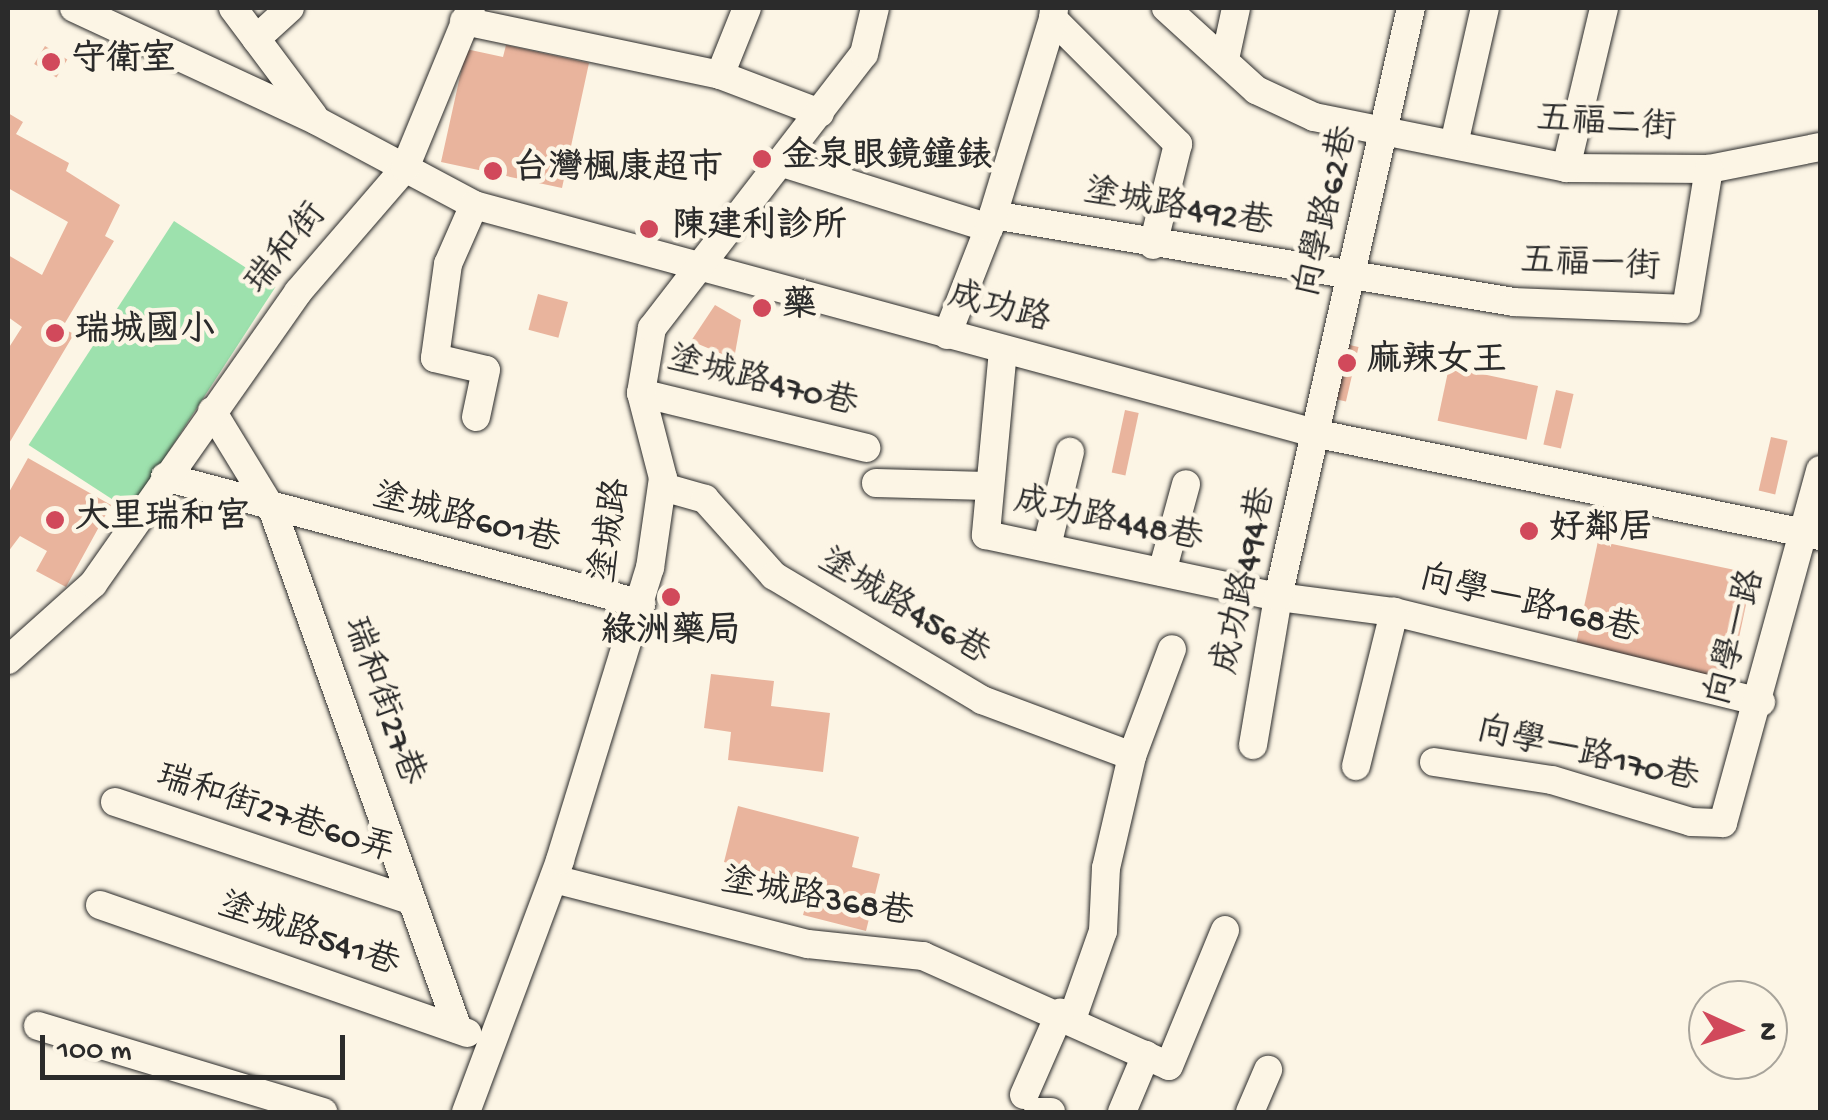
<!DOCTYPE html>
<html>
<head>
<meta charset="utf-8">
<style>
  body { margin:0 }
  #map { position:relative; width:1828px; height:1120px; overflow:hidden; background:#fcf5e5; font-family:"Gochi Hand","LXGW WenKai TC",sans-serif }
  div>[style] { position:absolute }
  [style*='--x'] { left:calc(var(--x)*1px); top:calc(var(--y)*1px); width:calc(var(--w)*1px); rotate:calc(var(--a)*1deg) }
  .green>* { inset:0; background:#9de1ad; transform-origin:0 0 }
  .building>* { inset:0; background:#e9b49d; transform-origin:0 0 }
  .roads { filter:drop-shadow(0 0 2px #2b2b2b) drop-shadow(0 0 2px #2b2b2b) }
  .minor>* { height:28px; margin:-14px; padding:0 14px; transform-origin:14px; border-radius:14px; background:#fcf5e5 }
  .dots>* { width:28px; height:28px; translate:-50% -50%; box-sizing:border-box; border:5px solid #fcf5e5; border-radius:50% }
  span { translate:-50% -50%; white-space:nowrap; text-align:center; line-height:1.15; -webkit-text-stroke:9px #fcf5e5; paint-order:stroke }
  .poi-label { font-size:35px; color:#2b2b2b; font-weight:700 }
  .left { translate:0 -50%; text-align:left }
  .street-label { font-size:35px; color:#2b2b2b }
  .frame { position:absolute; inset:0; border:10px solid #2b2b2b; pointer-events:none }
  .north { position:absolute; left:1688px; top:980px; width:100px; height:100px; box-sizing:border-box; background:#fcf5e5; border:2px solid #a8a49b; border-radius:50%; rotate:93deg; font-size:28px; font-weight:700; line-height:40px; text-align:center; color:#2b2b2b }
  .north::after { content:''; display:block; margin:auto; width:35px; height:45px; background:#d1495b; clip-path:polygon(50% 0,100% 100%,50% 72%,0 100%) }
  .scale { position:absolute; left:40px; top:1035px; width:305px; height:45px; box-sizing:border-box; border:5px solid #2b2b2b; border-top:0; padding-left:12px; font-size:30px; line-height:35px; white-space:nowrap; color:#2b2b2b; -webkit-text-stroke:8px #fcf5e5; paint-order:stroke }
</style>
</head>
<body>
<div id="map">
  <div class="green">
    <div style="left:174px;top:221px;width:121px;height:267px;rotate:33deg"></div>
  </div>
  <div class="building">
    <div style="clip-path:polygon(506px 45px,589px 63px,562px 188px,441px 162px,466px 49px,503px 57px)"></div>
    <div style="left:45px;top:46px;width:26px;height:21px;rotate:31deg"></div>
    <div style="clip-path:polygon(8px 113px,23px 122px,16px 134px,69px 163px,66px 171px,120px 205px,105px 236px,114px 241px,62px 328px,74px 334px,8px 445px,8px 349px,22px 327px,8px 317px,8px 255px,42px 275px,68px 222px,8px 188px)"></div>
    <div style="left:538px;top:294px;width:31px;height:37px;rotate:15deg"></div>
    <div style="clip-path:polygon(715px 305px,741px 320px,734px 359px,691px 341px)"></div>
    <div style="left:1341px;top:343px;width:18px;height:56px;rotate:13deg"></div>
    <div style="left:1449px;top:367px;width:91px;height:55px;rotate:12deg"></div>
    <div style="left:1556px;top:390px;width:18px;height:56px;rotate:13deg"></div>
    <div style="left:1125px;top:410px;width:14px;height:64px;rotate:12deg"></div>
    <div style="left:1771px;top:437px;width:17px;height:55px;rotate:13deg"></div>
    <div style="clip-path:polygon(28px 458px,111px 505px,66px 587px,36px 571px,47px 551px,20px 536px,8px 552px,8px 494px)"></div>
    <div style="left:1598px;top:541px;width:158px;height:116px;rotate:12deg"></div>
    <div style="clip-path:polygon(711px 674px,774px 681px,771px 706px,830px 713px,823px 772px,728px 760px,731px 732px,704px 728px)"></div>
    <div style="clip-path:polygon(738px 806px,859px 837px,852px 867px,880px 874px,866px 931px,803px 915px,811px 885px,724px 862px)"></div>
  </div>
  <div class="roads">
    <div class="minor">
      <div style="--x:74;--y:8;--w:268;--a:24.9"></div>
      <div style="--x:317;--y:121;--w:178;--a:28.1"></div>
      <div style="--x:474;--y:205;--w:875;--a:15.18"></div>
      <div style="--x:1318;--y:434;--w:512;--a:11.49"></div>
      <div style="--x:233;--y:8;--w:134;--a:53.2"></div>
      <div style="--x:1166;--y:8;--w:122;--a:42.3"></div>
      <div style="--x:1256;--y:90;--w:64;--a:25"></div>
      <div style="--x:1314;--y:117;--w:257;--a:11.4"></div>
      <div style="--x:1566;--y:168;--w:143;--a:0.4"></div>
      <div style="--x:1709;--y:169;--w:113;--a:-11.2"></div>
      <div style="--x:1054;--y:9;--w:10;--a:96"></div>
      <div style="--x:1053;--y:19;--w:177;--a:45"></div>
      <div style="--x:1178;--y:144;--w:104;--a:103.9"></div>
      <div style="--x:464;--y:21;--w:262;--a:11.9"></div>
      <div style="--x:720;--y:75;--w:107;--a:20.8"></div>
      <div style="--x:256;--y:39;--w:46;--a:-42.4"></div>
      <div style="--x:1225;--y:59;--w:52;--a:-77.8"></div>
      <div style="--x:720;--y:75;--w:72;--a:-68.1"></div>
      <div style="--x:1454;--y:144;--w:139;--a:-77.2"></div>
      <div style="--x:783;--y:163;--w:216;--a:17.5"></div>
      <div style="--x:1566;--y:168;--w:164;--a:-76.6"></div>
      <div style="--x:474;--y:205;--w:64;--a:113.8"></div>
      <div style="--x:448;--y:264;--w:95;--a:97.9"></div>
      <div style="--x:435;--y:358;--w:52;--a:13.2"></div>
      <div style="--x:486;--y:370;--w:48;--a:102"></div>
      <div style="--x:993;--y:215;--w:528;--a:9.48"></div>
      <div style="--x:1514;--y:302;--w:172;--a:2.3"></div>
      <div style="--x:1686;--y:309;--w:142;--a:-80.7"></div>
      <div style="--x:947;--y:335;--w:115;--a:-68.6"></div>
      <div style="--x:989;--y:228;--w:219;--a:-73"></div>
      <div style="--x:1003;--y:350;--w:186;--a:95.3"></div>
      <div style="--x:986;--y:535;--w:299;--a:12"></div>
      <div style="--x:1278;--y:597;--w:117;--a:7.4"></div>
      <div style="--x:1394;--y:612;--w:378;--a:13.8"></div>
      <div style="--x:641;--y:393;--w:232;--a:13.7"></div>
      <div style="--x:212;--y:411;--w:117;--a:58.6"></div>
      <div style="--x:273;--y:511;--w:550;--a:70.35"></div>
      <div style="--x:165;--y:477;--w:493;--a:14.9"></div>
      <div style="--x:876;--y:483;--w:111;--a:1.5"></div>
      <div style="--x:663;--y:487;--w:44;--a:15.9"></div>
      <div style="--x:705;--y:499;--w:103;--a:48.1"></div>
      <div style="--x:774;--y:576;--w:242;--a:30.8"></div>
      <div style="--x:982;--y:700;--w:160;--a:20.5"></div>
      <div style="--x:1047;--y:546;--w:97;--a:-76.3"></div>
      <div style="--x:1162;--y:572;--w:91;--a:-74.7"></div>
      <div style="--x:8;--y:660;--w:114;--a:-41.8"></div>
      <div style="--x:93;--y:584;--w:357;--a:-54.9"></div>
      <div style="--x:298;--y:292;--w:164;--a:-49.2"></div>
      <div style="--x:405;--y:168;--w:173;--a:-67.6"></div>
      <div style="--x:1253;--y:745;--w:150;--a:-80.4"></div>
      <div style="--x:1278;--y:597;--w:604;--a:-77.28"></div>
      <div style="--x:1434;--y:762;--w:119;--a:8.7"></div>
      <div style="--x:1552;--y:780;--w:145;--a:16.8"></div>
      <div style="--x:1691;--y:822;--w:32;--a:2"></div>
      <div style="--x:1723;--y:823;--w:366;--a:-74.6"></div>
      <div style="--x:1356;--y:766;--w:159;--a:-76.1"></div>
      <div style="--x:115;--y:802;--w:313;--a:18.4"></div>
      <div style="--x:554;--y:879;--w:262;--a:14.4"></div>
      <div style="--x:808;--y:944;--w:116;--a:6"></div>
      <div style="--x:923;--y:956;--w:269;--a:24.1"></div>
      <div style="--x:1169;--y:1066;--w:147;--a:-67.6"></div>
      <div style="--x:100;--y:905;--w:389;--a:19.2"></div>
      <div style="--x:1072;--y:1019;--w:93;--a:-70.6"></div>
      <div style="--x:1103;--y:931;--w:63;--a:-87.3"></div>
      <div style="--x:1106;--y:868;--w:115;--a:-76.9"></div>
      <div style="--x:1132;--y:756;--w:114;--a:-69.5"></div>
      <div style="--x:38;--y:1026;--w:298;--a:16.8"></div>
      <div style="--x:1024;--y:1095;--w:90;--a:-66.3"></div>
      <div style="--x:466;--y:1112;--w:269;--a:-69.5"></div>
      <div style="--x:560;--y:860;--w:306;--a:-72.9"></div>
      <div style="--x:650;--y:568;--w:91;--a:-81.8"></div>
      <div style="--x:663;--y:478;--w:88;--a:-104.5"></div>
      <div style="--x:641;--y:393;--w:66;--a:-80.4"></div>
      <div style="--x:652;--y:328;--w:346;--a:-52.3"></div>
      <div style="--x:864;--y:54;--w:47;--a:-76.6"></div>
      <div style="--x:1038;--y:1112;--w:13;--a:0"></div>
      <div style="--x:1122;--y:1112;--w:62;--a:-67.2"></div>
      <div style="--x:1250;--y:1112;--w:46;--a:-66.8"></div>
    </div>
  </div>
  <div class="dots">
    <div style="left:51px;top:62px;background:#d1495b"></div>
    <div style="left:762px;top:159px;background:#d1495b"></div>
    <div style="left:493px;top:171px;background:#d1495b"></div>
    <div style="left:649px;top:229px;background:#d1495b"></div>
    <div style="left:762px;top:308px;background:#d1495b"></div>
    <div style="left:55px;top:333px;background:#d1495b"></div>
    <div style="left:1347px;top:363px;background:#d1495b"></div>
    <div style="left:55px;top:520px;background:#d1495b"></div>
    <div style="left:1529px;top:531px;background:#d1495b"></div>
    <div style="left:671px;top:597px;background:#d1495b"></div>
  </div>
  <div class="poi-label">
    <span class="left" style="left:71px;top:62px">守衛室</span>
    <span class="left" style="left:782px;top:159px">金泉眼鏡鐘錶</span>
    <span class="left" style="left:513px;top:171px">台灣楓康超市</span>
    <span class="left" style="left:672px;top:229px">陳建利診所</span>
    <span class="left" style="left:782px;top:308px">藥</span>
    <span class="left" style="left:75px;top:333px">瑞城國小</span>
    <span class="left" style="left:1367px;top:363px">麻辣女王</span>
    <span class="left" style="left:75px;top:520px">大里瑞和宮</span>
    <span class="left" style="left:1549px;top:531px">好鄰居</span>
    <span style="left:671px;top:634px">綠洲藥局</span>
  </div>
  <div class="street-label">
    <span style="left:1606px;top:126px;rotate:4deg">五福二街</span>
    <span style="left:1178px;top:210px;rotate:10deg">塗城路492巷</span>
    <span style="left:1329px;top:212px;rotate:-77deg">向學路62巷</span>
    <span style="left:288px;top:250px;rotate:-51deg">瑞和街</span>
    <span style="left:1590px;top:267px;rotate:3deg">五福一街</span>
    <span style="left:999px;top:310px;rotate:15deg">成功路</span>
    <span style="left:762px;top:384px;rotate:14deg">塗城路470巷</span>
    <span style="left:466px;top:521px;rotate:14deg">塗城路601巷</span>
    <span style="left:1108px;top:522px;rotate:12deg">成功路448巷</span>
    <span style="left:613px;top:531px;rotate:-82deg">塗城路</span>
    <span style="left:1247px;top:581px;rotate:-78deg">成功路494巷</span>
    <span style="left:1529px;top:607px;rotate:14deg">向學一路168巷</span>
    <span style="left:903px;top:609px;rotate:31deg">塗城路456巷</span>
    <span style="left:1738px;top:638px;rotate:-75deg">向學一路</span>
    <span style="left:381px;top:702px;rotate:70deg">瑞和街27巷</span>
    <span style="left:1587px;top:757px;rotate:13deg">向學一路170巷</span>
    <span style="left:275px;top:816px;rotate:18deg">瑞和街27巷60弄</span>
    <span style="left:817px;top:900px;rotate:10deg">塗城路368巷</span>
    <span style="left:308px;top:937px;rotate:19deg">塗城路541巷</span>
  </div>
  <div class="frame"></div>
  <div class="north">N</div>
  <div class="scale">100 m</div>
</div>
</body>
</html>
